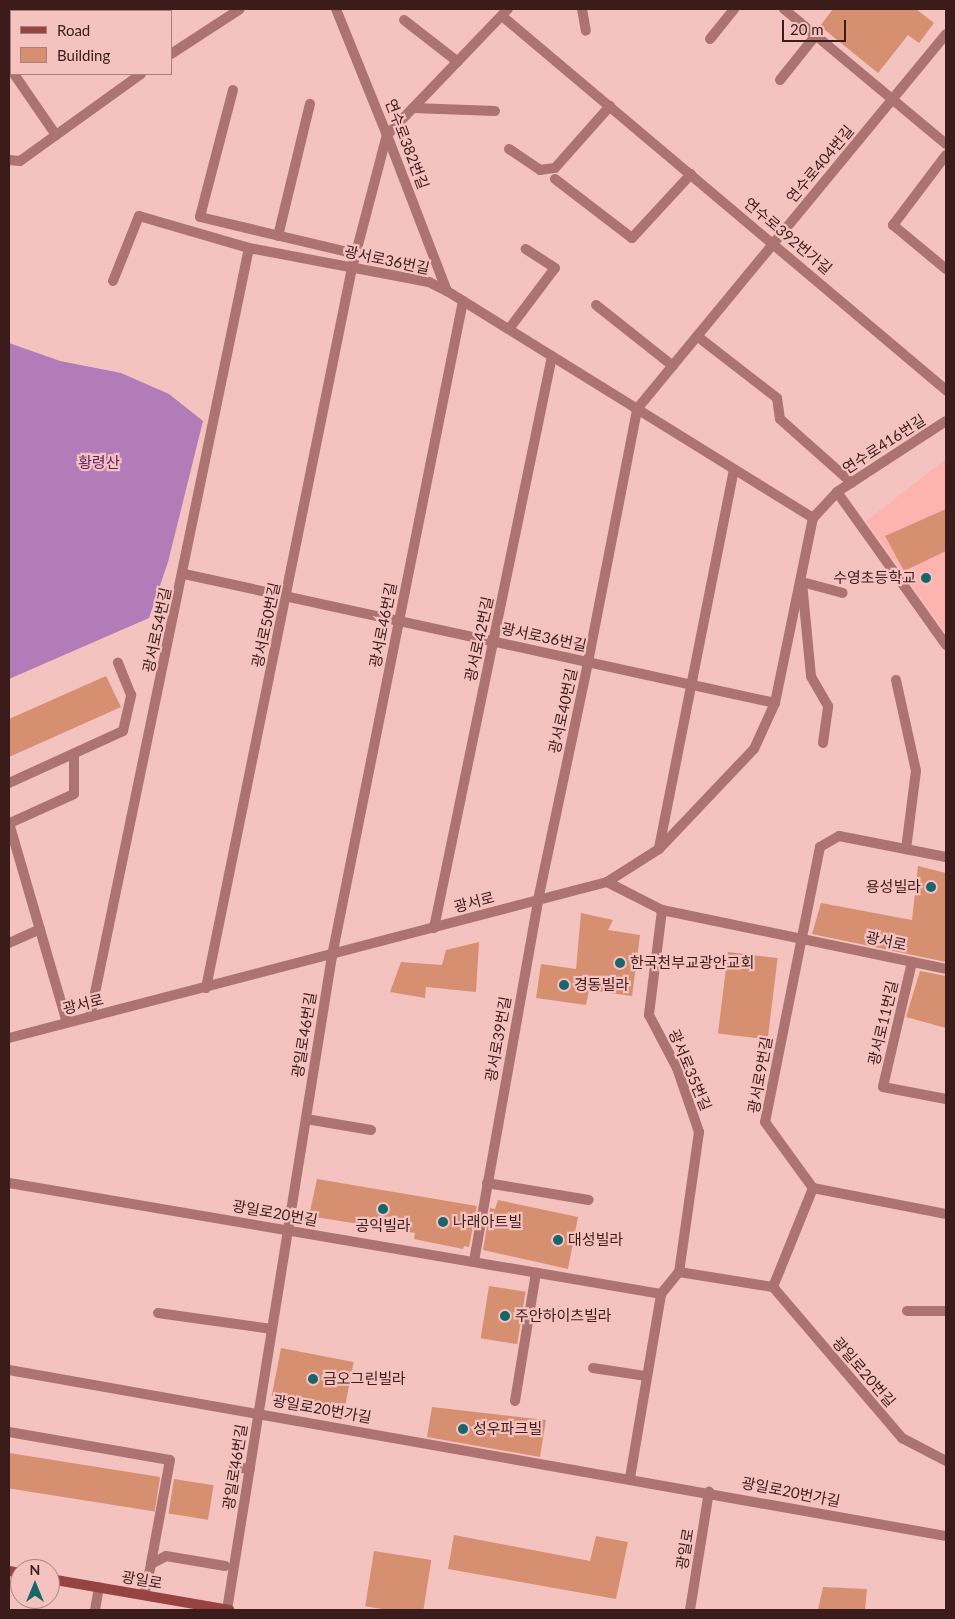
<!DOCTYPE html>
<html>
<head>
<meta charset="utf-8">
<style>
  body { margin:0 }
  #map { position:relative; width:955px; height:1619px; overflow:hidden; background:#f4c2bf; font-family:Lato,"Noto Sans KR",sans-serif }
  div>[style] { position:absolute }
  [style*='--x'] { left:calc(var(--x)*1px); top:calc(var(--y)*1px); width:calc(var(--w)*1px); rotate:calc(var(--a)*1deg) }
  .built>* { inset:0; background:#fdb4b0 }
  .forest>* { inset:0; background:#b17cb7 }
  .building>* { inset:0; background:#d78f72; transform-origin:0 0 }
  .lane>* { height:10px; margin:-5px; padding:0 5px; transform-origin:5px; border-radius:5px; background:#ad7370 }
  .street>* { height:10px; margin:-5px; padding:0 5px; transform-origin:5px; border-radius:5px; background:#ad7370 }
  .secondary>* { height:10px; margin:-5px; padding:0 5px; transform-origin:5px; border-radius:5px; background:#964342 }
  .dots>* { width:14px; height:14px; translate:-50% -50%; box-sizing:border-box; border:2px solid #f4c2bf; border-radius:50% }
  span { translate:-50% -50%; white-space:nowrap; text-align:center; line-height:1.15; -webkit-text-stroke:4.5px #f4c2bf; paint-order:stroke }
  .street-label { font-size:15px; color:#3b1c1b }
  .park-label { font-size:15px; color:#5d1c66 }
  .poi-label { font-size:15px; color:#3b1c1b }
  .right { translate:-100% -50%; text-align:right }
  .left { translate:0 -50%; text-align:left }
  .frame { position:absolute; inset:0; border:10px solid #3b1c1b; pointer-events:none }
  .legend { position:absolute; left:10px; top:10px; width:162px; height:65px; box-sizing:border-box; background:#f4c2bf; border:1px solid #aa807d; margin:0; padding:6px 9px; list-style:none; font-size:15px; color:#3b1c1b }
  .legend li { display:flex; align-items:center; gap:10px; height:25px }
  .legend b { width:25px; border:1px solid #aa807d }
  .north { position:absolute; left:10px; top:1559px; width:50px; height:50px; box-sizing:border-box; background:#f4c2bf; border:1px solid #aa807d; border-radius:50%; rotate:0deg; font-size:14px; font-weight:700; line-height:20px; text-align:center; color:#3b1c1b }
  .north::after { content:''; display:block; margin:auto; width:18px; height:22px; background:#18666c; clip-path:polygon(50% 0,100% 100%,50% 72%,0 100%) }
  .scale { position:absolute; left:782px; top:20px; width:64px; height:22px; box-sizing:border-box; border:2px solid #3b1c1b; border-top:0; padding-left:6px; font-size:15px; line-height:18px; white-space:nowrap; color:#3b1c1b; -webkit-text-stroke:4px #f4c2bf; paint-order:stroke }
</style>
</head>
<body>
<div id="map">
  <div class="built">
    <div style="clip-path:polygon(946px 459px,946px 634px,866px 521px)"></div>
  </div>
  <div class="forest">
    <div style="clip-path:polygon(9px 343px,60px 361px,121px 373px,169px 394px,203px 421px,168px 562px,149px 618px,9px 679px)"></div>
  </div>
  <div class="building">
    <div style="clip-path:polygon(833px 9px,916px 9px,934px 23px,919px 43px,908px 35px,878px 73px,820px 26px)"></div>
    <div style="clip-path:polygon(946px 509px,946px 551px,904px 571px,885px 536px)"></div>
    <div style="clip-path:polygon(106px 676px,121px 707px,9px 757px,9px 719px)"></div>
    <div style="clip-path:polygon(918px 866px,946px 873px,946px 962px,812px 934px,821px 903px,912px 920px)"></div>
    <div style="clip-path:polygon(581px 913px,613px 920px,608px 930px,640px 935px,632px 996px,589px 990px,586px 1005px,536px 998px,541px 964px,576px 969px)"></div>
    <div style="clip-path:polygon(479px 942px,476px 992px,426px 987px,425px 998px,390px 992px,401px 962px,442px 965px,446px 950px)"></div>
    <div style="left:728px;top:952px;width:50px;height:82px;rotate:7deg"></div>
    <div style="clip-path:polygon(920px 971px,946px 976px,946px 1028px,906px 1017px)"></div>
    <div style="clip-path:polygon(317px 1179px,477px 1206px,469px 1247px,464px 1246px,463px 1249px,414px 1239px,415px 1233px,309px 1216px)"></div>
    <div style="clip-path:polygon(498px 1200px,578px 1217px,568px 1269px,483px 1250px,490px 1208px,495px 1209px)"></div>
    <div style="left:489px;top:1286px;width:37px;height:53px;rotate:9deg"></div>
    <div style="left:281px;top:1348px;width:74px;height:49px;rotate:11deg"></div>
    <div style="clip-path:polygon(432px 1407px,546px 1420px,540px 1457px,427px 1437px)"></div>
    <div style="left:9px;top:1453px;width:153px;height:35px;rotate:9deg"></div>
    <div style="left:174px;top:1479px;width:40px;height:35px;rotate:9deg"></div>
    <div style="clip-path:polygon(454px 1535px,590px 1561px,596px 1536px,628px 1542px,616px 1599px,448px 1569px)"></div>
    <div style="left:374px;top:1551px;width:58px;height:56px;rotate:9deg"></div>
    <div style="clip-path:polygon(823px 1587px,867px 1589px,865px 1610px,818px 1610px)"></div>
  </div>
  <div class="lane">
    <div style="--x:89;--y:9;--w:2;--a:63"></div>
    <div style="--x:582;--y:9;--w:22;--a:80"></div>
    <div style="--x:404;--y:20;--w:68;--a:37.9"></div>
    <div style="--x:710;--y:39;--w:38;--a:-51"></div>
    <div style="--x:14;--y:74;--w:74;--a:55.5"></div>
    <div style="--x:780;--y:80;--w:58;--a:-51.3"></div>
    <div style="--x:233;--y:90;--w:131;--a:104.6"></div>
    <div style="--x:200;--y:217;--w:160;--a:13.3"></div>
    <div style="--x:413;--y:108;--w:82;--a:2.1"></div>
    <div style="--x:387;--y:135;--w:167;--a:69"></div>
    <div style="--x:509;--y:149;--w:37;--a:34"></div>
    <div style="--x:540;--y:170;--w:15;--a:-8"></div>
    <div style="--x:555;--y:168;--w:83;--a:-48.4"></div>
    <div style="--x:946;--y:155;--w:88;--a:127.1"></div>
    <div style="--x:893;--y:225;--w:69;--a:39.7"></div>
    <div style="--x:555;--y:179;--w:97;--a:37.5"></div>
    <div style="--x:632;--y:238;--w:87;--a:-47.3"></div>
    <div style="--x:278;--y:236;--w:136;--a:-76.4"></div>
    <div style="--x:113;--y:281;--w:70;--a:-68.2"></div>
    <div style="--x:139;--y:216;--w:115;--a:16.2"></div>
    <div style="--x:596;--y:305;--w:98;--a:38.4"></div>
    <div style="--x:509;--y:329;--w:76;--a:-53"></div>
    <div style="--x:555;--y:268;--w:35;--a:-147"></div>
    <div style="--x:697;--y:336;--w:101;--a:37.8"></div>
    <div style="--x:777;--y:398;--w:21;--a:82"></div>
    <div style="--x:780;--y:419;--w:96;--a:41.6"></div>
    <div style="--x:896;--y:680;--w:93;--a:77.6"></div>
    <div style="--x:916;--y:771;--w:79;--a:97.3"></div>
    <div style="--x:823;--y:743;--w:37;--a:-82"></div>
    <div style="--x:828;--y:706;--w:34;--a:-120"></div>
    <div style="--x:811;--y:676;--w:94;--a:-95.5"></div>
    <div style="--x:802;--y:582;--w:42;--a:15"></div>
    <div style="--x:9;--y:783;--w:125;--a:-24.5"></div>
    <div style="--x:123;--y:731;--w:37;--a:-77"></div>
    <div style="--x:131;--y:695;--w:35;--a:-112"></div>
    <div style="--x:9;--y:823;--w:208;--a:73.8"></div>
    <div style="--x:10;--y:823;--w:70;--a:-24.4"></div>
    <div style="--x:74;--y:794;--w:40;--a:-90"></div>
    <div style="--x:9;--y:943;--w:34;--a:-24"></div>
    <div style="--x:912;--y:962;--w:128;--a:103.1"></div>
    <div style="--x:883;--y:1087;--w:64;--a:10.8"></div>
    <div style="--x:306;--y:1119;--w:66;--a:9.6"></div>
    <div style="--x:487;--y:1183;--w:103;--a:9.5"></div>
    <div style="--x:907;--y:1311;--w:39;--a:0"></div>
    <div style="--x:158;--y:1313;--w:115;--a:8"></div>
    <div style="--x:593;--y:1368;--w:54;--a:8.6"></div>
    <div style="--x:515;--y:1401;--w:130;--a:-80.7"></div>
    <div style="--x:9;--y:1432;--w:163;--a:9.9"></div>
    <div style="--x:170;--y:1460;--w:106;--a:100.4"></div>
    <div style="--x:234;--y:1467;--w:16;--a:7"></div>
    <div style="--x:144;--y:1595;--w:32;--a:-77"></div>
    <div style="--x:151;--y:1564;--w:17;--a:-28"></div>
    <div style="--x:166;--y:1556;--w:60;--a:9.6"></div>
    <div style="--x:95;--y:1610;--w:23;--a:-80"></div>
  </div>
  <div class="street">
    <div style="--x:336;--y:9;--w:136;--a:68"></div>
    <div style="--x:784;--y:9;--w:211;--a:39.8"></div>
    <div style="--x:502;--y:16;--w:581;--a:40.11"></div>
    <div style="--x:171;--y:54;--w:82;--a:-33.1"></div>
    <div style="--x:9;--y:160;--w:11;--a:5"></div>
    <div style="--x:20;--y:161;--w:149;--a:-35.7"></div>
    <div style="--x:837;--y:492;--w:188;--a:54.5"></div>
    <div style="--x:813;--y:518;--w:35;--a:-47"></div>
    <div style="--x:837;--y:492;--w:130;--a:-33.1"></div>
    <div style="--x:184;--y:574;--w:605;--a:12.31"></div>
    <div style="--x:659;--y:848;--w:386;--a:-78.8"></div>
    <div style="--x:946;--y:857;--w:109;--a:-168.9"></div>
    <div style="--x:839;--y:836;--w:22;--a:150"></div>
    <div style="--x:820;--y:847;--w:280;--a:101.3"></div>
    <div style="--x:765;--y:1122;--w:82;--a:54"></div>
    <div style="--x:813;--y:1188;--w:136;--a:11.1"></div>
    <div style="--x:607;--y:882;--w:62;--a:27"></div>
    <div style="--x:662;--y:910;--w:290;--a:11.7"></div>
    <div style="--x:662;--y:910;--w:106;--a:97.1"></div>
    <div style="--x:649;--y:1015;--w:60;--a:62.2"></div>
    <div style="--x:677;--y:1068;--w:68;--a:71"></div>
    <div style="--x:699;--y:1132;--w:141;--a:98.1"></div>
    <div style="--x:434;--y:928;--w:584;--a:-78.34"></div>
    <div style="--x:206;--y:988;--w:735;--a:-78.54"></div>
    <div style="--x:352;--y:268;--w:138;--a:-75.3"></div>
    <div style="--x:387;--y:135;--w:175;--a:-46.2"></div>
    <div style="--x:90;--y:1017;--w:785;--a:-78.32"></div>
    <div style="--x:249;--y:248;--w:183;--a:10.7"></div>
    <div style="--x:429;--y:282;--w:20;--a:27"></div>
    <div style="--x:447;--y:291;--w:431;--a:31.8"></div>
    <div style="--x:9;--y:1038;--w:618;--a:-14.62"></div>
    <div style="--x:607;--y:882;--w:62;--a:-32.4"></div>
    <div style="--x:659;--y:849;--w:138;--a:-46.5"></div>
    <div style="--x:754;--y:749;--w:51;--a:-65.5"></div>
    <div style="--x:775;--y:703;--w:189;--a:-78.4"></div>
    <div style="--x:9;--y:1183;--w:661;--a:9.66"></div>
    <div style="--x:661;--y:1294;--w:28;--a:-51"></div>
    <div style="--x:474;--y:1261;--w:367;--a:-79.9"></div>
    <div style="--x:538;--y:900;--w:243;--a:-78.1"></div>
    <div style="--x:588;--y:662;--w:258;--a:-79"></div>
    <div style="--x:637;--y:409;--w:486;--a:-50.5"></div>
    <div style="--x:679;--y:1272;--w:95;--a:9.1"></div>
    <div style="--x:773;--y:1287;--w:199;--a:49.5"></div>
    <div style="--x:902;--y:1438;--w:50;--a:27.6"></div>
    <div style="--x:773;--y:1287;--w:107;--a:-68"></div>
    <div style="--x:9;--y:1370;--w:952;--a:10.05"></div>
    <div style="--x:630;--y:1478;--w:187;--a:-80.4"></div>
    <div style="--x:227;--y:1610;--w:662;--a:-80.88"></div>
    <div style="--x:332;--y:956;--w:668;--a:-78.69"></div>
    <div style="--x:690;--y:1610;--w:120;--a:-80.9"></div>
  </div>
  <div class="secondary">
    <div style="--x:9;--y:1571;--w:11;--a:10"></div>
    <div style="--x:50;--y:1579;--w:182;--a:9.8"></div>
  </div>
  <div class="dots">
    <div style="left:926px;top:578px;background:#18666c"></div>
    <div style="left:931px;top:887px;background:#18666c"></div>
    <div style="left:620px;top:963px;background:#18666c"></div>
    <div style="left:564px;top:985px;background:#18666c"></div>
    <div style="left:383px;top:1209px;background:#18666c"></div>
    <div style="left:443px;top:1222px;background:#18666c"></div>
    <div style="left:558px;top:1240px;background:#18666c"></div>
    <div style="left:505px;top:1316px;background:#18666c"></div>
    <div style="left:313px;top:1379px;background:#18666c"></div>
    <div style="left:463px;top:1429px;background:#18666c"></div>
  </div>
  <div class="street-label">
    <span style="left:407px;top:144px;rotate:69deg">연수로382번길</span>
    <span style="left:820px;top:164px;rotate:-50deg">연수로404번길</span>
    <span style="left:788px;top:236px;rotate:40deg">연수로392번가길</span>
    <span style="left:387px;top:260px;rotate:12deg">광서로36번길</span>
    <span style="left:884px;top:444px;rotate:-33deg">연수로416번길</span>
    <span style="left:266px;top:625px;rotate:-78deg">광서로50번길</span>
    <span style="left:383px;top:625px;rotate:-79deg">광서로46번길</span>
    <span style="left:157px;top:630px;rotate:-78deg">광서로54번길</span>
    <span style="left:544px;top:637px;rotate:12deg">광서로36번길</span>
    <span style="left:479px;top:639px;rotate:-78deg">광서로42번길</span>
    <span style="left:563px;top:711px;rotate:-78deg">광서로40번길</span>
    <span style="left:474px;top:902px;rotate:-15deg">광서로</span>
    <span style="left:886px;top:941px;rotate:12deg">광서로</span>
    <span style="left:83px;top:1004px;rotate:-14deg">광서로</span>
    <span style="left:883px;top:1023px;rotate:-77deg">광서로11번길</span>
    <span style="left:304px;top:1035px;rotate:-81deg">광일로46번길</span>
    <span style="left:498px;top:1039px;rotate:-80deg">광서로39번길</span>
    <span style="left:690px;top:1070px;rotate:67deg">광서로35번길</span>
    <span style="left:760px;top:1075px;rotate:-80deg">광서로9번길</span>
    <span style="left:275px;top:1213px;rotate:10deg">광일로20번길</span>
    <span style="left:864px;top:1372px;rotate:49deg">광일로20번길</span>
    <span style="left:322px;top:1409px;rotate:10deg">광일로20번가길</span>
    <span style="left:235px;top:1467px;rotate:-81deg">광일로46번길</span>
    <span style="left:791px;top:1492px;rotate:11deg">광일로20번가길</span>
    <span style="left:685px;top:1549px;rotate:-81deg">광일로</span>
    <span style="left:142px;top:1580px;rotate:10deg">광일로</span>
  </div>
  <div class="park-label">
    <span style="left:99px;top:463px">황령산</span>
  </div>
  <div class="poi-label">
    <span class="right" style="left:916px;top:578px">수영초등학교</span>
    <span class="right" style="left:921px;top:887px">용성빌라</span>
    <span class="left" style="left:630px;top:963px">한국천부교광안교회</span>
    <span class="left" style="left:574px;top:985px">경동빌라</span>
    <span class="left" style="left:453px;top:1222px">나래아트빌</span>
    <span style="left:383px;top:1226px">공익빌라</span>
    <span class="left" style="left:568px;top:1240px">대성빌라</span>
    <span class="left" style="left:515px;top:1316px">주안하이츠빌라</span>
    <span class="left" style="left:323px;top:1379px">금오그린빌라</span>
    <span class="left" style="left:473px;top:1429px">성우파크빌</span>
  </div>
  <div class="frame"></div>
  <ul class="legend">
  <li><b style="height:6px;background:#964342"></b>Road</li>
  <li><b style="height:14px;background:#d78f72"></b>Building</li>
  </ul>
  <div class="north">N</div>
  <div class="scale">20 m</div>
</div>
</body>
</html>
